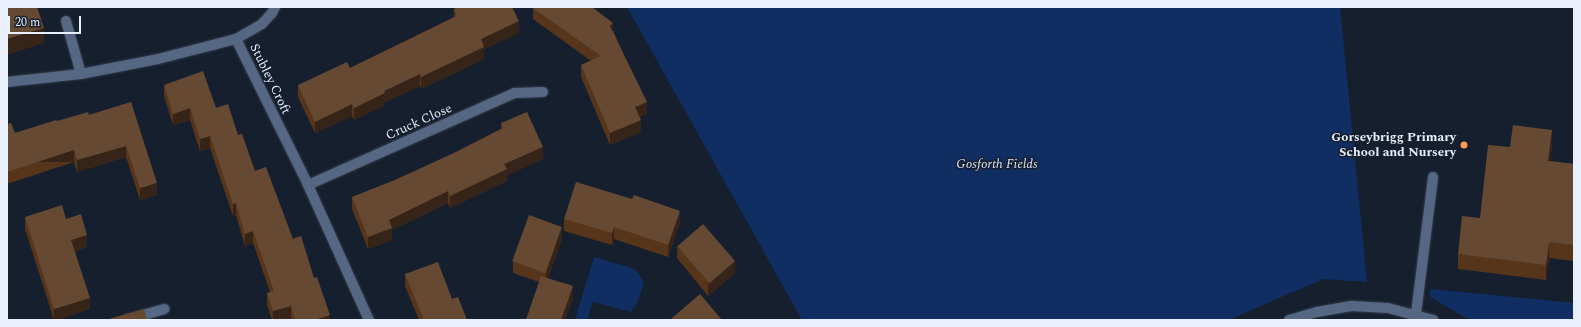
<!DOCTYPE html>
<html>
<head>
<meta charset="utf-8">
<style>
  body { margin:0 }
  #map { position:relative; width:1581px; height:327px; overflow:hidden; background:#161f2e; font-family:Spectral,serif }
  div>[style] { position:absolute }
  [style*='--x'] { left:calc(var(--x)*1px); top:calc(var(--y)*1px); width:calc(var(--w)*1px); rotate:calc(var(--a)*1deg) }
  .green>* { inset:0; background:#112e63 }
  .roads { filter:drop-shadow(0 0 1px #343c4b) drop-shadow(0 0 1px #343c4b) }
  .minor>* { height:10px; margin:-5px; padding:0 5px; transform-origin:5px; border-radius:5px; background:#566784 }
  .wall>* { inset:0; background:#56351a }
  .shaded-wall>* { inset:0; background:#362418; transform-origin:0 0 }
  .building>* { inset:0; background:#664932; transform-origin:0 0 }
  .dots>* { width:11px; height:11px; translate:-50% -50%; box-sizing:border-box; border:2px solid #161f2e; border-radius:50% }
  span { translate:-50% -50%; white-space:nowrap; text-align:center; line-height:1.15; -webkit-text-stroke:3px #161f2e; paint-order:stroke }
  .street-label { font-size:13px; color:#e9f0fb }
  .poi-label { font-size:13px; color:#e9f0fb; font-weight:700 }
  .right { translate:-100% -50%; text-align:right }
  .park-label { font-size:13px; color:#d9e4f7; font-style:italic }
  .frame { position:absolute; inset:0; border:8px solid #e9f0fb; pointer-events:none }
  .scale { position:absolute; left:8px; top:16px; width:73px; height:18px; box-sizing:border-box; border:2px solid #e9f0fb; border-top:0; padding-left:5px; font-size:12px; line-height:14px; white-space:nowrap; color:#e9f0fb; -webkit-text-stroke:3px #161f2e; paint-order:stroke }
</style>
</head>
<body>
<div id="map">
  <div class="green">
    <div style="clip-path:polygon(627px 7px,1340px 7px,1367px 282px,1323px 279px,1229px 320px,802px 320px)"></div>
    <div style="clip-path:polygon(594px 257px,635px 269px,644px 282px,638px 301px,631px 312px,593px 302px,587px 320px,575px 320px)"></div>
    <div style="clip-path:polygon(1431px 289px,1574px 303px,1574px 320px,1469px 320px,1429px 296px)"></div>
  </div>
  <div class="roads">
    <div class="minor">
      <div style="--x:66;--y:21;--w:55;--a:74.2"></div>
      <div style="--x:236;--y:39;--w:30;--a:-30"></div>
      <div style="--x:262;--y:24;--w:15;--a:-48"></div>
      <div style="--x:272;--y:13;--w:7;--a:-63"></div>
      <div style="--x:7;--y:82;--w:74;--a:-6.2"></div>
      <div style="--x:81;--y:74;--w:78;--a:-11"></div>
      <div style="--x:158;--y:59;--w:81;--a:-14.4"></div>
      <div style="--x:236;--y:39;--w:163;--a:63.7"></div>
      <div style="--x:308;--y:185;--w:148;--a:65.7"></div>
      <div style="--x:308;--y:185;--w:227;--a:-24"></div>
      <div style="--x:515;--y:93;--w:28;--a:-2"></div>
      <div style="--x:1416;--y:314;--w:138;--a:-82.9"></div>
      <div style="--x:126;--y:320;--w:40;--a:-16"></div>
      <div style="--x:1289;--y:320;--w:29;--a:-16"></div>
      <div style="--x:1317;--y:312;--w:36;--a:-10"></div>
      <div style="--x:1352;--y:306;--w:36;--a:3"></div>
      <div style="--x:1388;--y:308;--w:47;--a:14.9"></div>
    </div>
  </div>
  <div class="wall">
    <div style="clip-path:polygon(533px 8px,613px 30px,647px 114px,639px 117px,641px 132px,610px 145px,581px 77px,581px 65px,591px 61px,533px 19px)"></div>
    <div style="clip-path:polygon(454px 9px,519px 33px,484px 49px,484px 59px,421px 89px,420px 86px,385px 102px,385px 105px,354px 120px,352px 116px,315px 133px,298px 97px,298px 85px,350px 68px,454px 17px)"></div>
    <div style="clip-path:polygon(164px 85px,216px 108px,238px 135px,255px 171px,314px 278px,330px 320px,291px 320px,291px 318px,283px 320px,272px 320px,267px 305px,267px 293px,270px 292px,253px 243px,245px 246px,236px 215px,233px 216px,210px 148px,200px 151px,190px 120px,173px 125px,164px 96px)"></div>
    <div style="clip-path:polygon(131px 102px,157px 195px,140px 200px,126px 157px,77px 172px,74px 162px,7px 184px,7px 124px,15px 133px,57px 121px,89px 115px)"></div>
    <div style="clip-path:polygon(501px 123px,543px 159px,507px 175px,507px 181px,450px 208px,448px 203px,392px 230px,392px 240px,368px 249px,352px 209px,352px 197px,395px 180px,454px 153px,501px 129px)"></div>
    <div style="clip-path:polygon(1552px 145px,1550px 161px,1574px 164px,1574px 261px,1549px 258px,1546px 280px,1458px 269px,1458px 254px,1480px 218px,1510px 147px)"></div>
    <div style="clip-path:polygon(25px 217px,66px 219px,87px 247px,75px 251px,90px 309px,57px 320px,54px 320px,25px 229px)"></div>
    <div style="clip-path:polygon(564px 219px,680px 222px,668px 257px,614px 239px,612px 245px,564px 231px)"></div>
    <div style="clip-path:polygon(562px 239px,548px 278px,573px 298px,565px 320px,526px 320px,539px 282px,513px 273px,513px 261px)"></div>
    <div style="clip-path:polygon(677px 246px,735px 273px,708px 296px,677px 258px)"></div>
    <div style="clip-path:polygon(405px 274px,452px 299px,467px 320px,419px 320px,405px 286px)"></div>
  </div>
  <div class="shaded-wall">
    <div style="clip-path:polygon(519px 21px,519px 33px,484px 49px,484px 59px,421px 89px,421px 77px,481px 39px)"></div>
    <div style="clip-path:polygon(613px 23px,613px 35px,610px 26px)"></div>
    <div style="clip-path:polygon(44px 28px,44px 43px,7px 55px,7px 39px)"></div>
    <div style="clip-path:polygon(420px 74px,420px 86px,385px 102px,385px 105px,354px 120px,354px 108px,384px 91px)"></div>
    <div style="clip-path:polygon(647px 102px,647px 114px,635px 119px,635px 107px)"></div>
    <div style="clip-path:polygon(352px 104px,352px 116px,315px 133px,315px 122px)"></div>
    <div style="clip-path:polygon(190px 108px,190px 120px,173px 125px,173px 114px)"></div>
    <div style="clip-path:polygon(641px 120px,641px 132px,610px 145px,610px 133px)"></div>
    <div style="clip-path:polygon(1552px 130px,1552px 145px,1548px 176px,1548px 161px)"></div>
    <div style="clip-path:polygon(210px 136px,210px 148px,200px 151px,200px 139px)"></div>
    <div style="clip-path:polygon(126px 146px,126px 157px,77px 172px,77px 160px)"></div>
    <div style="clip-path:polygon(543px 147px,543px 159px,507px 175px,507px 181px,450px 208px,450px 196px,504px 164px)"></div>
    <div style="left:74px;top:150px;width:12px;height:71px;rotate:90deg"></div>
    <div style="clip-path:polygon(157px 183px,157px 195px,140px 200px,140px 188px)"></div>
    <div style="clip-path:polygon(448px 191px,448px 203px,392px 230px,392px 240px,368px 249px,368px 237px,389px 220px)"></div>
    <div style="clip-path:polygon(236px 203px,236px 215px,233px 216px,233px 204px)"></div>
    <div style="clip-path:polygon(680px 211px,680px 222px,668px 257px,668px 245px)"></div>
    <div style="clip-path:polygon(562px 227px,562px 239px,546px 284px,546px 273px)"></div>
    <div style="clip-path:polygon(614px 227px,614px 239px,612px 245px,612px 233px)"></div>
    <div style="clip-path:polygon(253px 231px,253px 243px,245px 246px,245px 234px)"></div>
    <div style="clip-path:polygon(87px 235px,87px 247px,71px 252px,71px 240px)"></div>
    <div style="clip-path:polygon(1549px 242px,1549px 258px,1546px 280px,1546px 265px)"></div>
    <div style="clip-path:polygon(735px 261px,735px 273px,708px 296px,708px 284px)"></div>
    <div style="clip-path:polygon(573px 286px,573px 298px,565px 320px,561px 320px)"></div>
    <div style="clip-path:polygon(90px 298px,90px 309px,57px 320px,54px 320px,54px 309px)"></div>
    <div style="clip-path:polygon(291px 306px,291px 318px,283px 320px,273px 320px,273px 311px)"></div>
    <div style="clip-path:polygon(330px 315px,330px 320px,314px 320px)"></div>
  </div>
  <div class="building">
    <div style="clip-path:polygon(7px 7px,37px 7px,44px 28px,7px 39px)"></div>
    <div style="clip-path:polygon(458px 7px,512px 7px,519px 21px,481px 39px,484px 47px,421px 77px,420px 74px,384px 91px,385px 93px,354px 108px,352px 104px,315px 122px,298px 85px,347px 62px,350px 68px,457px 16px,454px 9px)"></div>
    <div style="clip-path:polygon(534px 7px,592px 7px,613px 23px,610px 26px,647px 102px,635px 107px,641px 120px,610px 133px,581px 65px,601px 56px,533px 8px)"></div>
    <div style="clip-path:polygon(203px 71px,216px 108px,228px 104px,238px 135px,242px 134px,255px 171px,266px 167px,293px 239px,301px 236px,314px 278px,317px 277px,330px 315px,314px 320px,295px 320px,291px 306px,273px 311px,267px 293px,274px 291px,253px 231px,245px 234px,236px 203px,233px 204px,210px 136px,200px 139px,190px 108px,173px 114px,164px 85px)"></div>
    <div style="clip-path:polygon(131px 102px,157px 183px,140px 188px,126px 146px,77px 160px,74px 150px,7px 172px,7px 124px,11px 123px,15px 133px,56px 120px,57px 121px,88px 112px,89px 115px)"></div>
    <div style="clip-path:polygon(527px 112px,543px 147px,504px 164px,507px 169px,450px 196px,448px 191px,389px 220px,392px 228px,368px 237px,352px 197px,395px 180px,454px 153px,503px 128px,501px 123px)"></div>
    <div style="clip-path:polygon(1513px 125px,1552px 130px,1548px 161px,1574px 164px,1574px 245px,1549px 242px,1546px 265px,1458px 254px,1462px 216px,1480px 218px,1488px 145px,1510px 147px)"></div>
    <div style="clip-path:polygon(576px 182px,632px 199px,634px 195px,680px 211px,668px 245px,614px 227px,612px 233px,564px 219px)"></div>
    <div style="clip-path:polygon(62px 205px,66px 219px,81px 214px,87px 235px,71px 240px,90px 298px,54px 309px,25px 217px)"></div>
    <div style="left:529px;top:215px;width:35px;height:49px;rotate:20deg"></div>
    <div style="left:703px;top:224px;width:49px;height:34px;rotate:49deg"></div>
    <div style="clip-path:polygon(438px 262px,452px 299px,458px 297px,467px 320px,424px 320px,405px 274px)"></div>
    <div style="clip-path:polygon(541px 276px,573px 286px,561px 320px,526px 320px)"></div>
    <div style="clip-path:polygon(700px 294px,722px 320px,672px 320px,671px 319px)"></div>
    <div style="clip-path:polygon(144px 309px,147px 320px,110px 320px,109px 319px)"></div>
  </div>
  <div class="dots">
    <div style="left:1464px;top:145px;background:#fd9d55"></div>
  </div>
  <div class="street-label">
    <span style="left:270px;top:79px;rotate:64deg">Stubley Croft</span>
    <span style="left:419px;top:122px;rotate:-24deg">Cruck Close</span>
  </div>
  <div class="poi-label">
    <span class="right" style="left:1456px;top:145px">Gorseybrigg Primary<br>School and Nursery</span>
  </div>
  <div class="park-label">
    <span style="left:997px;top:164px">Gosforth Fields</span>
  </div>
  <div class="frame"></div>
  <div class="scale">20 m</div>
</div>
</body>
</html>
